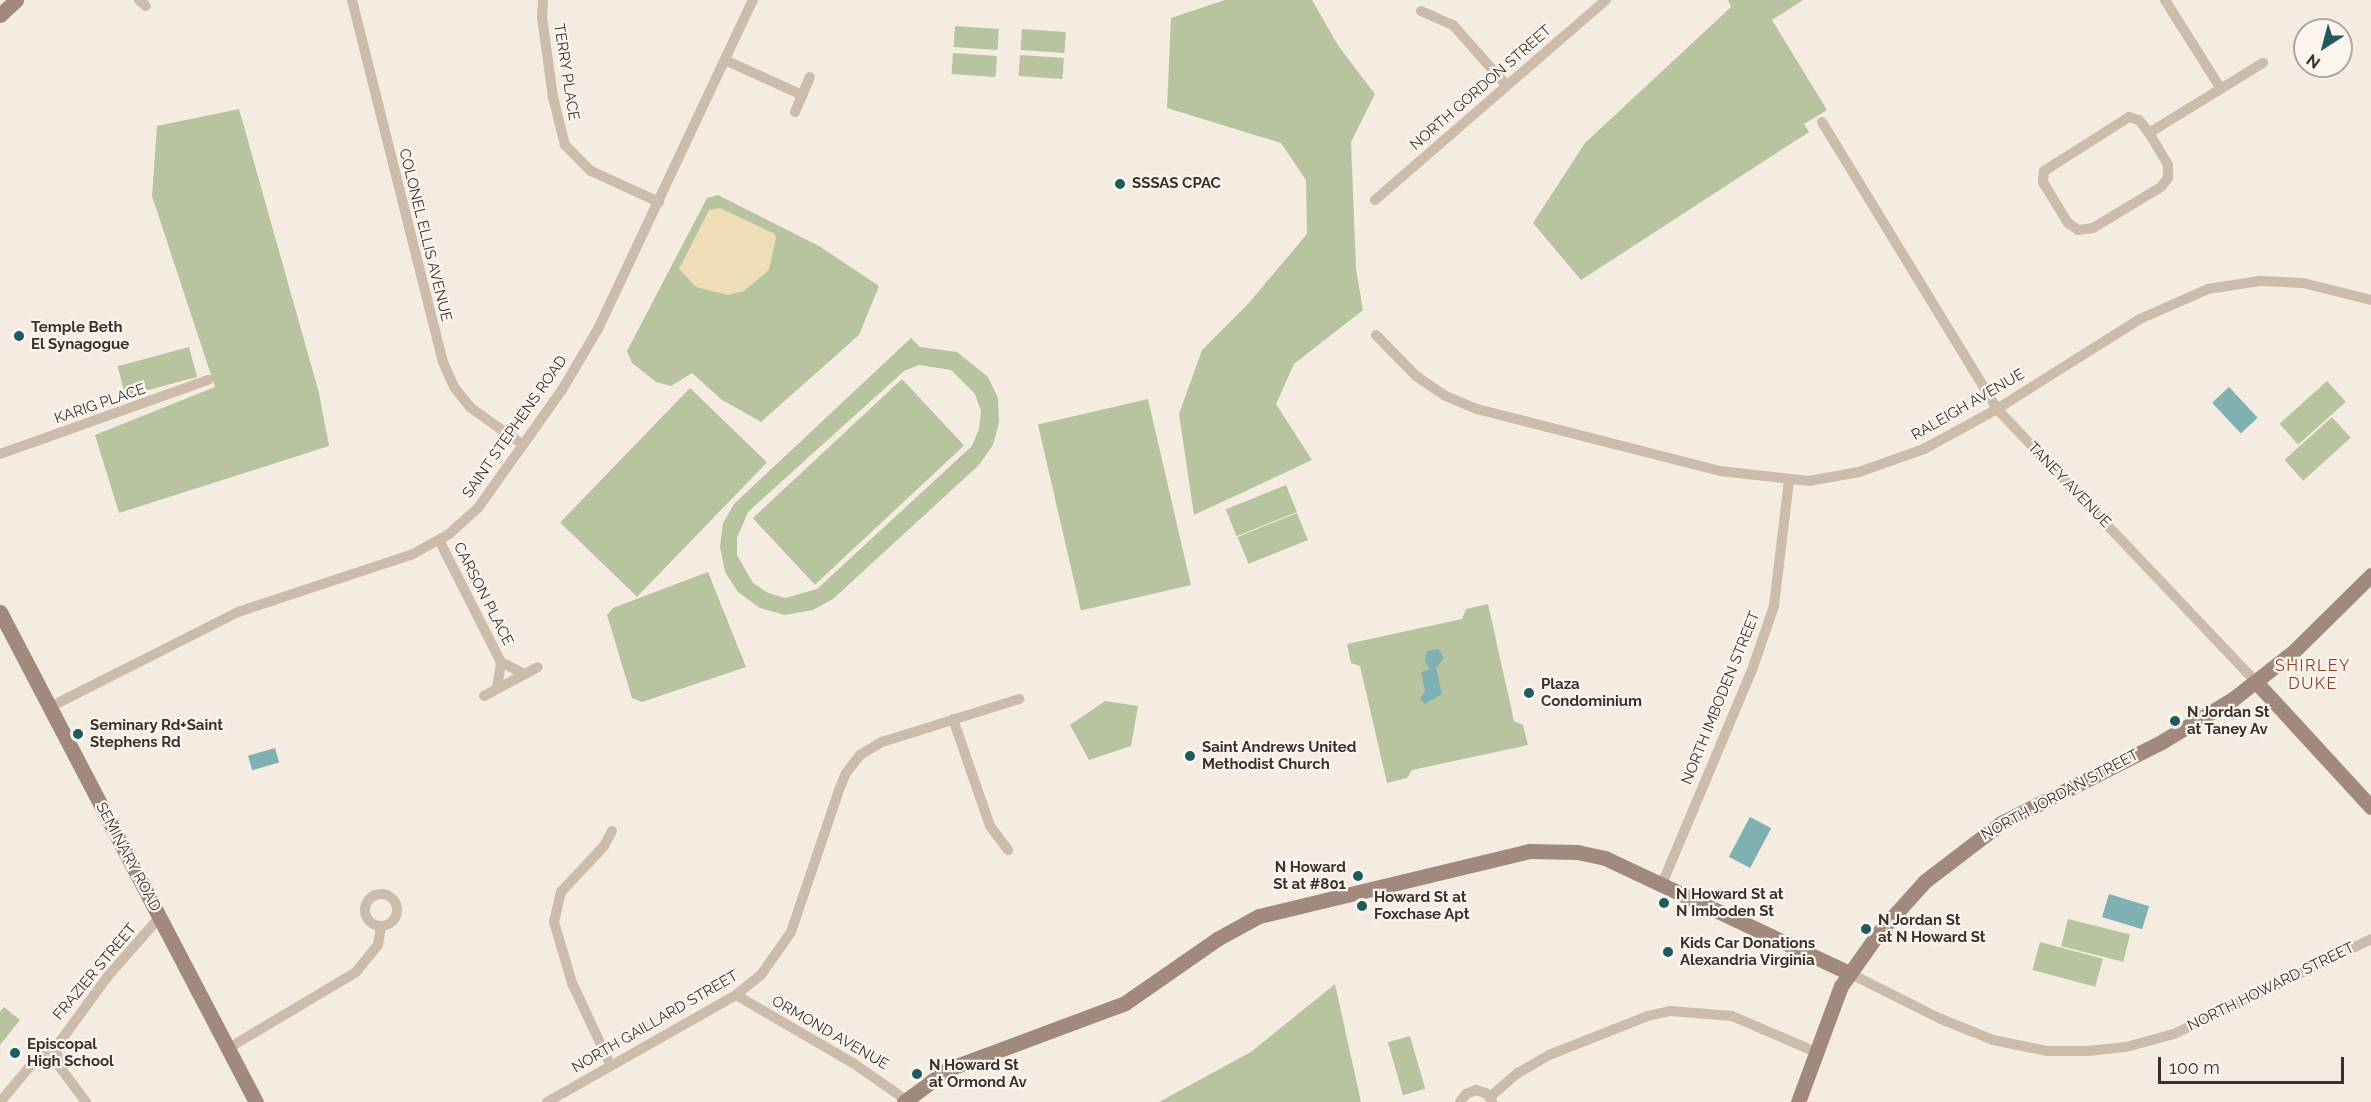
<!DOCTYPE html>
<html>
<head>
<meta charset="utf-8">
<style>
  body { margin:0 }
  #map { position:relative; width:2371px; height:1102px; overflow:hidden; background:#f4ebe1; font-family:Raleway,sans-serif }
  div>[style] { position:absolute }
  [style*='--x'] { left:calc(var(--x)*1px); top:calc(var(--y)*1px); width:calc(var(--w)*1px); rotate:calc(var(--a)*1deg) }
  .green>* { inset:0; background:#b8c4a0; transform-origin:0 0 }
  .sand>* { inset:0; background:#efdcb8 }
  .water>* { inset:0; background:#7fb0b2; transform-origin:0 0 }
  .street>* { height:10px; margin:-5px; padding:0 5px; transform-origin:5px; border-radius:5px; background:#cdbbac }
  .street>.ring { margin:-5px; padding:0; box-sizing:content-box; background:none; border:10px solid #cdbbac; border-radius:50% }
  .secondary>* { height:15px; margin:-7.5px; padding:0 7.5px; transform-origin:7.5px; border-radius:7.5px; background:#a18a7d }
  .dots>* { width:16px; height:16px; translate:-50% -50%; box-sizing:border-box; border:3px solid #fbf5ee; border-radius:50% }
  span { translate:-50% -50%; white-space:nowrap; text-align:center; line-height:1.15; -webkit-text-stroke:4.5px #fbf5ee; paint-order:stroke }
  .street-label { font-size:15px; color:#3b302b }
  .poi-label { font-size:15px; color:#3b302b; font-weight:700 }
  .left { translate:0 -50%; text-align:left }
  .right { translate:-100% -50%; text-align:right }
  .neighbourhood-label { font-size:16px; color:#8c3b22; letter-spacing:1.5px }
  .north { position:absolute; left:2293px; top:18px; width:60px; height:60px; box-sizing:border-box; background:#fbf5ee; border:2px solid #aea6a0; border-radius:50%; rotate:216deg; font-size:16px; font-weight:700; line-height:24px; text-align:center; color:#3b302b }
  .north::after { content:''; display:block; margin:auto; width:21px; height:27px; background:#1f5a5e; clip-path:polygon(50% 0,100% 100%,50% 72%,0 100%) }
  .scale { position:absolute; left:2158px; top:1057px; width:186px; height:27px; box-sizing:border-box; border:3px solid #3b302b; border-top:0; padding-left:8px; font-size:18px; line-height:21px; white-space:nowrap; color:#3b302b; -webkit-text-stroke:4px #fbf5ee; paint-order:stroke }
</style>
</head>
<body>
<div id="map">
  <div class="green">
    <div style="clip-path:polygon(1225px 0,1312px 0,1339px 47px,1375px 94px,1351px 142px,1356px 269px,1363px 310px,1294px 364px,1276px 404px,1312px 460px,1194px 515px,1179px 414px,1202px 350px,1248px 304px,1307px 234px,1306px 180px,1281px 143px,1167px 108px,1171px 18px)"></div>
    <div style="clip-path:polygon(1728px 0,1803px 0,1772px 20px,1827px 110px,1804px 124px,1809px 132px,1581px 280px,1533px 223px,1585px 143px,1731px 7px)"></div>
    <div style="left:955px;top:26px;width:44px;height:21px;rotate:4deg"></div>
    <div style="left:1022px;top:29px;width:44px;height:21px;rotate:4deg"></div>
    <div style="left:953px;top:53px;width:44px;height:21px;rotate:4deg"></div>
    <div style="left:1020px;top:55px;width:44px;height:21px;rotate:4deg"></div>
    <div style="clip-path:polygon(239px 109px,319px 393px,329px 446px,119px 513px,95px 435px,215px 387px,152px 196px,157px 126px)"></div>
    <div style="clip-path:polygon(718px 195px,819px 246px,879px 286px,859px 335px,761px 422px,722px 400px,692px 373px,671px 386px,656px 382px,632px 363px,627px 351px,707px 198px)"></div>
    <div style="clip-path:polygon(evenodd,911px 338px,920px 347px,957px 352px,988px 377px,998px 398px,999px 422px,993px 445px,979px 465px,833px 599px,813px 610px,785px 615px,760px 608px,738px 592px,725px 572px,720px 547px,723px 523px,734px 504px,911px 338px,919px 365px,951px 370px,975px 394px,981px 411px,979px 429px,972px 446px,817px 589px,785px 598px,768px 593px,753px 583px,737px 555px,737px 538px,748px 512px,904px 371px,919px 365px)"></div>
    <div style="left:189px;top:347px;width:31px;height:74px;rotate:75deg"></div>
    <div style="left:902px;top:379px;width:91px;height:204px;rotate:47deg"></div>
    <div style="left:2327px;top:381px;width:28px;height:64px;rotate:48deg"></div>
    <div style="left:690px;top:388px;width:107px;height:187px;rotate:44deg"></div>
    <div style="left:1148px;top:399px;width:191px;height:113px;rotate:77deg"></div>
    <div style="left:2332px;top:417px;width:28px;height:64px;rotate:48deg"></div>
    <div style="left:1286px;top:485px;width:29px;height:65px;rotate:68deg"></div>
    <div style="left:1297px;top:513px;width:29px;height:64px;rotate:68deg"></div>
    <div style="clip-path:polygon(708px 572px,746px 667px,642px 702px,632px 698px,607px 615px,613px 608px)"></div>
    <div style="clip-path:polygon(1488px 604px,1514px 721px,1523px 725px,1528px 745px,1412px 770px,1407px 778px,1387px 783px,1360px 666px,1351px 663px,1347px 644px,1462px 619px,1466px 609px)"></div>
    <div style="clip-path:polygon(1105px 701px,1138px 706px,1131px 746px,1089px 760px,1070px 725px)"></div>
    <div style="left:2068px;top:919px;width:64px;height:28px;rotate:14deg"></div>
    <div style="left:2040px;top:942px;width:65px;height:29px;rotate:15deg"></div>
    <div style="clip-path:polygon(1335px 984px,1361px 1102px,1159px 1102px,1251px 1052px)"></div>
    <div style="clip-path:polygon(4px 1007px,20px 1020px,0 1045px,0 1012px)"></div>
    <div style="left:1410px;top:1036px;width:55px;height:23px;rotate:74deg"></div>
  </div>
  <div class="sand">
    <div style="clip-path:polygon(720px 208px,775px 234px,776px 238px,769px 270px,744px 291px,728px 295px,696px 287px,679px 269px,709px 210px)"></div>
  </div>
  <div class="water">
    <div style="left:2229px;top:387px;width:42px;height:23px;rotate:47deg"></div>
    <div style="clip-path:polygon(1438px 649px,1444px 658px,1436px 668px,1442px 694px,1425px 704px,1420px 699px,1425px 691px,1421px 672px,1430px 669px,1425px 661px,1427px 651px)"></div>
    <div style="left:275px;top:748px;width:15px;height:28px;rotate:74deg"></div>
    <div style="left:1750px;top:817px;width:24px;height:45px;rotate:28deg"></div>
    <div style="left:2109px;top:894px;width:42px;height:24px;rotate:17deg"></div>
  </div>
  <div class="street">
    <div style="--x:139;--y:0;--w:9;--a:41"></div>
    <div style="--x:352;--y:0;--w:373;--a:75.9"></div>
    <div style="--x:443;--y:362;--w:27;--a:66"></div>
    <div style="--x:454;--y:387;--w:27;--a:51"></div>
    <div style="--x:471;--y:408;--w:62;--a:35.2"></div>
    <div style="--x:543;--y:0;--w:17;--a:93"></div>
    <div style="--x:542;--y:17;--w:81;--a:82.2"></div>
    <div style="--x:553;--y:97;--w:49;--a:76"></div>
    <div style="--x:565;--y:145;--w:37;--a:45"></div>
    <div style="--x:591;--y:171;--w:75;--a:24.5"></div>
    <div style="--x:2165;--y:0;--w:105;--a:57.8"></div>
    <div style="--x:1421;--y:11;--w:35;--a:24"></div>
    <div style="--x:1453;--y:25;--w:80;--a:48.5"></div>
    <div style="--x:725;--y:60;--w:85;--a:24.4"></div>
    <div style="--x:795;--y:112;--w:38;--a:-67"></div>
    <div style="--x:2129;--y:117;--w:10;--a:17"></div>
    <div style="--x:2139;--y:120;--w:16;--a:52"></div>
    <div style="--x:2149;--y:133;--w:37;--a:59"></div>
    <div style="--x:2168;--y:165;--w:13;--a:90"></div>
    <div style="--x:2168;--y:178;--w:11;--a:128"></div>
    <div style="--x:2161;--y:187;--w:79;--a:148.9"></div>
    <div style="--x:2093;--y:228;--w:15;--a:172"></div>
    <div style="--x:2078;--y:230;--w:12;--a:-145"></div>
    <div style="--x:2068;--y:223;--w:48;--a:-121.4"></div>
    <div style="--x:2043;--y:182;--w:11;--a:-85"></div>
    <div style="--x:2044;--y:171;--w:101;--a:-32.4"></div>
    <div style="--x:1822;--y:122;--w:336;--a:58.6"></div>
    <div style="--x:1997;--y:409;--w:376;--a:46.5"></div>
    <div style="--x:2149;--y:133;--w:134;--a:-31.6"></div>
    <div style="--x:1375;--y:200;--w:306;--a:-40.9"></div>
    <div style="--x:1376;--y:335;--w:57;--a:45.7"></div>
    <div style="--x:1416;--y:376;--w:36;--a:34"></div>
    <div style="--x:1446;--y:396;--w:34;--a:23"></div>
    <div style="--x:1477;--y:409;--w:251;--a:14.3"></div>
    <div style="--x:1720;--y:471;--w:90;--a:6.4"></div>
    <div style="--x:1809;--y:481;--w:51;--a:-10.2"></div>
    <div style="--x:1859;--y:472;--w:69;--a:-19.5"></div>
    <div style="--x:1924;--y:449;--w:83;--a:-28.7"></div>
    <div style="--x:1997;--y:409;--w:169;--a:-32.2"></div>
    <div style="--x:2140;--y:319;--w:74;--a:-23.8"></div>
    <div style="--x:2208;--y:289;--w:52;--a:-8.9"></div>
    <div style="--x:2259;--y:281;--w:44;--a:2.6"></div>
    <div style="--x:2303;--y:283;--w:70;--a:14"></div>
    <div style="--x:0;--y:454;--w:221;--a:-19.6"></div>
    <div style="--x:439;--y:540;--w:137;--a:63.1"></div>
    <div style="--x:501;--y:662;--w:27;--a:27"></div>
    <div style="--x:497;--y:688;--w:26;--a:-81"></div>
    <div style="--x:484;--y:696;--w:61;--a:-28.2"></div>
    <div style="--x:50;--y:707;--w:211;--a:-26.8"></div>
    <div style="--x:238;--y:612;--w:184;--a:-18.3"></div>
    <div style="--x:413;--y:554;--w:41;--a:-29.1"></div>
    <div style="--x:449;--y:534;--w:39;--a:-42"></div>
    <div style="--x:478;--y:508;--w:145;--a:-54.6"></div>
    <div style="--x:562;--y:390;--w:71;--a:-59.5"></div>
    <div style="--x:598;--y:329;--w:364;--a:-64.8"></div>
    <div style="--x:953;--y:719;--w:113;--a:70.9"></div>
    <div style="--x:990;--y:826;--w:30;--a:53"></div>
    <div style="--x:1662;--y:884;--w:235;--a:-67.2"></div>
    <div style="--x:1753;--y:667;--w:65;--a:-71"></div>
    <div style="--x:1774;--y:606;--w:126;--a:-83.2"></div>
    <div class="ring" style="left:365px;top:894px;width:22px;height:22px"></div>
    <div style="--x:1849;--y:973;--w:103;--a:26.6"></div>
    <div style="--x:1941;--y:1019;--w:56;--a:22"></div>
    <div style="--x:1993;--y:1040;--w:55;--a:11.5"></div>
    <div style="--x:2047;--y:1051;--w:40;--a:0"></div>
    <div style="--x:2087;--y:1051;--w:39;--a:-6"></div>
    <div style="--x:2126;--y:1047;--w:50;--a:-15.2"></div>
    <div style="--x:2174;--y:1034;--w:219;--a:-25.7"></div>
    <div style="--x:736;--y:995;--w:135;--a:30.2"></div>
    <div style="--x:853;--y:1063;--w:65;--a:34.9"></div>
    <div style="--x:56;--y:1047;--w:19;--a:81"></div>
    <div style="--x:59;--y:1066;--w:45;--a:53.1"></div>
    <div style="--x:227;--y:1049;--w:150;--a:-30.8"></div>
    <div style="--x:356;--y:972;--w:35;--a:-51"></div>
    <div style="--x:378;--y:945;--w:19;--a:-81"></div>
    <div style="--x:610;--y:1064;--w:89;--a:-115.1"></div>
    <div style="--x:572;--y:983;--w:64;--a:-106.4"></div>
    <div style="--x:554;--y:922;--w:31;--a:-77"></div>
    <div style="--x:561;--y:892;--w:63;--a:-46.9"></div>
    <div style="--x:604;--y:846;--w:17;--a:-62"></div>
    <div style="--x:1490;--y:1097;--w:37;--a:-41"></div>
    <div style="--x:1518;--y:1073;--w:36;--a:-30"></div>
    <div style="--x:1549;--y:1055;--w:106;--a:-21.5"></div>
    <div style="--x:1648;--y:1016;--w:23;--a:-13"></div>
    <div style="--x:1670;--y:1011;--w:62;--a:4.6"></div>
    <div style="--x:1732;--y:1016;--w:91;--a:23.2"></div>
    <div style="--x:0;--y:1102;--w:50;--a:-49.9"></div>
    <div style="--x:32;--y:1064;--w:29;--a:-35"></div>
    <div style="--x:56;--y:1047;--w:88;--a:-53.8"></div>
    <div style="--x:108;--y:976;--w:77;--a:-48.7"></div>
    <div style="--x:547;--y:1102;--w:217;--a:-29.5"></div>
    <div style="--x:736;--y:995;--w:32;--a:-39"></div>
    <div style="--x:761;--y:975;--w:52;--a:-55.1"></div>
    <div style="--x:791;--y:932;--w:150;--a:-71.3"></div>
    <div style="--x:839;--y:790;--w:18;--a:-68"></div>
    <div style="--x:846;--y:773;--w:23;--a:-52"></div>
    <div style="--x:860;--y:755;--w:26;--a:-31"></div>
    <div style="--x:882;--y:742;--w:144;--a:-17.4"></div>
    <div style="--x:1460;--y:1102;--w:10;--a:-53"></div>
    <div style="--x:1466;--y:1094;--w:11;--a:-22"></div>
    <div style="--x:1476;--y:1090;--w:10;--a:17"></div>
    <div style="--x:1486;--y:1093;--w:10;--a:53"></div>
  </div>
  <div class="secondary">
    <div style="--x:0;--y:15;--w:22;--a:-43"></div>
    <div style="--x:0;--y:612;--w:553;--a:62.42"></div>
    <div style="--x:2256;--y:682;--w:170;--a:47.4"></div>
    <div style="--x:904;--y:1102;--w:55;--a:-36.9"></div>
    <div style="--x:948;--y:1069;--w:189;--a:-20.4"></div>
    <div style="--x:1125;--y:1003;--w:112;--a:-34.8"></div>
    <div style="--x:1217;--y:939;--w:48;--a:-28.7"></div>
    <div style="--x:1259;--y:916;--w:278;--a:-13.5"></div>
    <div style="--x:1529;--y:851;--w:48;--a:1.2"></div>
    <div style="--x:1577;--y:852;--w:29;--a:12"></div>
    <div style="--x:1605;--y:858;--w:270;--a:25.2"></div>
    <div style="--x:1798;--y:1102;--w:124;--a:-69.7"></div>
    <div style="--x:1841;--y:986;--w:67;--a:-54.7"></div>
    <div style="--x:1880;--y:931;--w:67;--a:-48"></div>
    <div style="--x:1925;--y:881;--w:96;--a:-37.3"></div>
    <div style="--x:2001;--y:823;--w:182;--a:-26.8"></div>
    <div style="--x:2163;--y:741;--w:82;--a:-31"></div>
    <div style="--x:2233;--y:699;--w:76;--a:-38.1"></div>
    <div style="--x:2293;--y:652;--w:110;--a:-44.6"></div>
  </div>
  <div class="dots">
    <div style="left:1120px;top:184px;background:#1f5a5e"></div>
    <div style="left:19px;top:336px;background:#1f5a5e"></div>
    <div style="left:1529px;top:693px;background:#1f5a5e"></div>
    <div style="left:2175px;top:721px;background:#1f5a5e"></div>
    <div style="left:78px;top:734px;background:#1f5a5e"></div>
    <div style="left:1190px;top:756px;background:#1f5a5e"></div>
    <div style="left:1358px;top:876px;background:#1f5a5e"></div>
    <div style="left:1664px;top:903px;background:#1f5a5e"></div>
    <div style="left:1362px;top:906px;background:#1f5a5e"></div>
    <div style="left:1866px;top:929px;background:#1f5a5e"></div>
    <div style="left:1668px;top:952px;background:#1f5a5e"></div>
    <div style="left:15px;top:1053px;background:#1f5a5e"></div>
    <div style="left:917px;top:1074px;background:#1f5a5e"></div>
  </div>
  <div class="street-label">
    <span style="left:566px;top:72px;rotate:81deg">TERRY PLACE</span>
    <span style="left:1481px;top:88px;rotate:-41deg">NORTH GORDON STREET</span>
    <span style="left:425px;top:235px;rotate:76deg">COLONEL ELLIS AVENUE</span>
    <span style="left:100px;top:404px;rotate:-19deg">KARIG PLACE</span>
    <span style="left:1968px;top:405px;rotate:-30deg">RALEIGH AVENUE</span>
    <span style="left:515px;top:427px;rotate:-55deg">SAINT STEPHENS ROAD</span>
    <span style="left:2069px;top:485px;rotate:46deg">TANEY AVENUE</span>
    <span style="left:483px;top:594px;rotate:63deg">CARSON PLACE</span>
    <span style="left:1721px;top:698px;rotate:-68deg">NORTH IMBODEN STREET</span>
    <span style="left:2060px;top:795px;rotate:-28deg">NORTH JORDAN STREET</span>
    <span style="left:128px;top:857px;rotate:62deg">SEMINARY ROAD</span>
    <span style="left:95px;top:972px;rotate:-50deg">FRAZIER STREET</span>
    <span style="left:2271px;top:987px;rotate:-26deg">NORTH HOWARD STREET</span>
    <span style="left:655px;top:1022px;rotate:-30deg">NORTH GAILLARD STREET</span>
    <span style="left:830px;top:1033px;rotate:30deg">ORMOND AVENUE</span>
  </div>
  <div class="poi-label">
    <span class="left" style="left:1132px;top:184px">SSSAS CPAC</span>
    <span class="left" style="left:31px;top:336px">Temple Beth<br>El Synagogue</span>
    <span class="left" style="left:1541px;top:693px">Plaza<br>Condominium</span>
    <span class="left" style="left:2187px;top:721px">N Jordan St<br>at Taney Av</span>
    <span class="left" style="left:90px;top:734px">Seminary Rd+Saint<br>Stephens Rd</span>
    <span class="left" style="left:1202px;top:756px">Saint Andrews United<br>Methodist Church</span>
    <span class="right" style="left:1346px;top:876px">N Howard<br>St at #801</span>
    <span class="left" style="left:1676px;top:903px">N Howard St at<br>N Imboden St</span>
    <span class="left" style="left:1374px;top:906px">Howard St at<br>Foxchase Apt</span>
    <span class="left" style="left:1878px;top:929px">N Jordan St<br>at N Howard St</span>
    <span class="left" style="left:1680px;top:952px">Kids Car Donations<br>Alexandria Virginia</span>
    <span class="left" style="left:27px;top:1053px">Episcopal<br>High School</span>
    <span class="left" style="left:929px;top:1074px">N Howard St<br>at Ormond Av</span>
  </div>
  <div class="neighbourhood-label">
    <span style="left:2313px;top:675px">SHIRLEY<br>DUKE</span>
  </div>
  <div class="north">N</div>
  <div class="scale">100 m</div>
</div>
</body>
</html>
